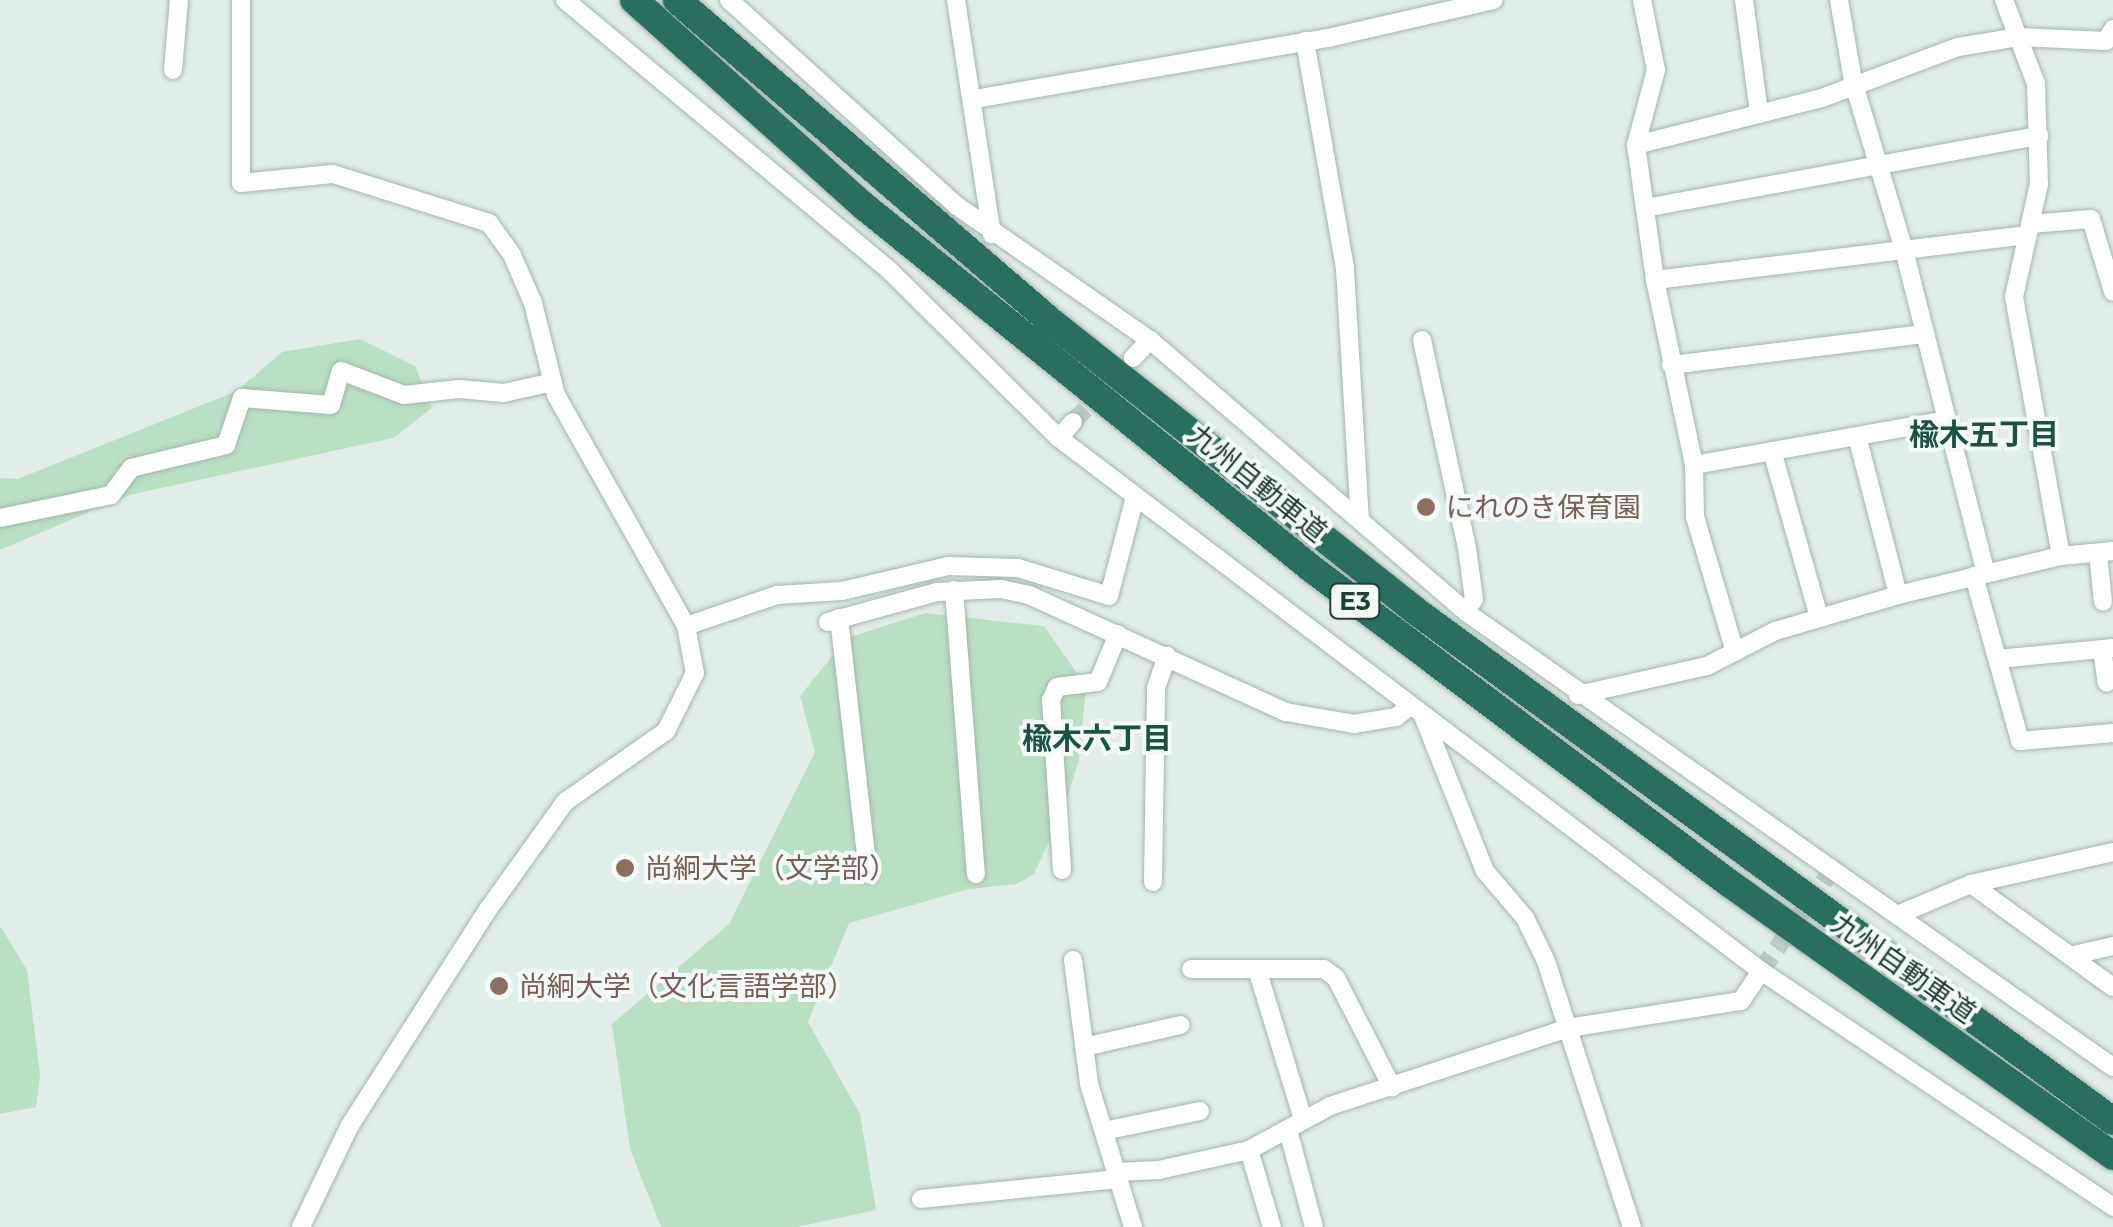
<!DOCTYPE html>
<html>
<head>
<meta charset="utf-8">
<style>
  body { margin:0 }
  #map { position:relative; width:2113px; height:1227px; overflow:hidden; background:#e1ede8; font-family:Montserrat,"Noto Sans JP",sans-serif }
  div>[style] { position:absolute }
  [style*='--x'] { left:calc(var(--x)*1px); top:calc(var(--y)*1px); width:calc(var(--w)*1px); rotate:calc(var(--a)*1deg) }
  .green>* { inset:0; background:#b9e0c3 }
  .minor-tunnel>* { height:18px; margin-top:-9px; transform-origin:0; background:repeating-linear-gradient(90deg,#bacac5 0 18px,transparent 0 27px) }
  .roads { filter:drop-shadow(0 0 2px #a3b5af) drop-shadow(0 0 2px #a3b5af) }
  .minor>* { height:18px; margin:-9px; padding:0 9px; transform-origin:9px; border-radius:9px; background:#fff }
  .highway>* { height:28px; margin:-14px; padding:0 14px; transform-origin:14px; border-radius:14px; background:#2a6e5f }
  .dots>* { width:28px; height:28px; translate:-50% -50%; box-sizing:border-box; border:5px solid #f2f9f6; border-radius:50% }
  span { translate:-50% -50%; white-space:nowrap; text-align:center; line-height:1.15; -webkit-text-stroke:8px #f2f9f6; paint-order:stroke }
  .shield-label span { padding:2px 8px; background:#f2f9f6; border:2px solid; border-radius:8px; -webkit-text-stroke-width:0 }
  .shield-label { font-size:25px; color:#203f37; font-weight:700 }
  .street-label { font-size:28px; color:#203f37 }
  .education-label { font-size:28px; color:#785e54 }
  .left { translate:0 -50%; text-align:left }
  .neighbourhood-label { font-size:30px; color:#1a5344; font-weight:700 }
</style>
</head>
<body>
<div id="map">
  <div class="green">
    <div style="clip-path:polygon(360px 339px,415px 366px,432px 408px,393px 438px,129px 495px,0 550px,0 478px,18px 479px,237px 391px,282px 352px)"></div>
    <div style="clip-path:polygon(925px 613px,1044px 626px,1086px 686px,1079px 760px,1062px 813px,1034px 874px,1016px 884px,969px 889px,849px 923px,808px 1022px,860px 1114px,876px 1210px,797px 1227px,661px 1227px,630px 1149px,612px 1024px,729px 924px,815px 752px,800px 696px,847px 638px)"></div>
    <div style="clip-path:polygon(0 926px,27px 970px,40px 1074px,36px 1107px,0 1114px)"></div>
  </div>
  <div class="minor-tunnel">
    <div style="--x:1073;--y:422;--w:45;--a:-45.9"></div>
    <div style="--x:1761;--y:971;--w:122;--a:-55"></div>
  </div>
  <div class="roads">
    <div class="minor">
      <div style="--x:241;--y:0;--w:183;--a:90"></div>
      <div style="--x:241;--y:183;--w:92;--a:-5.6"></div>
      <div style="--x:333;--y:174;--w:164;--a:17.4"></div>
      <div style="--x:489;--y:223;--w:39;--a:54"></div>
      <div style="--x:512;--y:255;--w:52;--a:66.4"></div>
      <div style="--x:533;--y:303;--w:95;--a:76"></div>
      <div style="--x:556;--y:395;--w:265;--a:60.6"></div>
      <div style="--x:686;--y:626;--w:48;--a:79.2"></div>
      <div style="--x:695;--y:673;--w:65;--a:116.6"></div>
      <div style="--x:666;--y:731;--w:123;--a:144.9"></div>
      <div style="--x:565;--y:802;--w:134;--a:125.6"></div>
      <div style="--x:487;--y:911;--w:254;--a:122.6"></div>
      <div style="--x:350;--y:1125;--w:113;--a:115.7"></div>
      <div style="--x:565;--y:0;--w:423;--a:39.8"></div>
      <div style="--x:890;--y:271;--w:238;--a:44.7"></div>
      <div style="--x:1059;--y:438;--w:881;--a:37.21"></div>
      <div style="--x:1761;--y:971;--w:424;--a:33.8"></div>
      <div style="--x:729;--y:0;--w:307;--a:42.1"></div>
      <div style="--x:957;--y:206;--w:235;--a:34.8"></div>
      <div style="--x:1150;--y:340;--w:417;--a:40.7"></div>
      <div style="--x:1466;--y:612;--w:791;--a:35.12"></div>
      <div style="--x:956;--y:0;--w:237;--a:81.3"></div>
      <div style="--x:1744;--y:0;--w:113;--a:82.4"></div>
      <div style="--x:1839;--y:0;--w:82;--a:80.2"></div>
      <div style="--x:1853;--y:81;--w:177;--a:73.2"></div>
      <div style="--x:1904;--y:250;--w:333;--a:75.8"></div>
      <div style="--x:2004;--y:0;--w:90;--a:69.1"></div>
      <div style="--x:2036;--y:84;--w:100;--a:88.3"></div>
      <div style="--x:2039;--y:184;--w:116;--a:102.5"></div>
      <div style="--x:2014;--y:297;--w:263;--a:79.7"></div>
      <div style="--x:1305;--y:41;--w:231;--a:80"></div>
      <div style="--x:1345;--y:269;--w:251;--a:86.6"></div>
      <div style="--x:173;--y:70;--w:70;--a:-85.1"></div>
      <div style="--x:974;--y:99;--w:359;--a:-9.8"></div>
      <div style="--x:1328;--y:38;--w:170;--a:-12.9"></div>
      <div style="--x:1636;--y:145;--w:78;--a:-75.1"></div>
      <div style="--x:1656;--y:70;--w:71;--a:-101.3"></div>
      <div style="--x:1645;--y:208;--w:401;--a:-10.4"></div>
      <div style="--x:2030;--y:224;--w:61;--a:-4.7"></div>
      <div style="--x:2091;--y:219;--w:76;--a:73.2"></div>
      <div style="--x:1655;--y:280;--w:375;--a:-6.9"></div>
      <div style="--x:1422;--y:340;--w:213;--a:77.8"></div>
      <div style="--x:1467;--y:548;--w:51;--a:82.2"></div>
      <div style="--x:1474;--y:599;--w:15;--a:122"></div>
      <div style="--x:1133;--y:358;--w:25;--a:-47"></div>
      <div style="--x:1671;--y:365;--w:256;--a:-7"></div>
      <div style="--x:1857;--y:436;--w:164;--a:75.5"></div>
      <div style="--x:1059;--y:438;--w:21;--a:-49"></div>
      <div style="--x:1772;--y:451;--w:173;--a:74.2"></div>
      <div style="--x:1694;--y:465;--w:256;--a:-10.1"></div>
      <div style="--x:0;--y:518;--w:113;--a:-11.7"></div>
      <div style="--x:111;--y:495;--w:34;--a:-53"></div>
      <div style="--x:131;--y:468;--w:98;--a:-13.6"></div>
      <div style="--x:226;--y:445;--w:50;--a:-71.2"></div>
      <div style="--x:242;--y:398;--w:89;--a:4.5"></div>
      <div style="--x:331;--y:405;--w:35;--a:-74"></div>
      <div style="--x:341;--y:371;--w:67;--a:20.9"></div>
      <div style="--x:404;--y:395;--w:55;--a:-6.2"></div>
      <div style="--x:459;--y:389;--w:45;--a:5.1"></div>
      <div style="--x:504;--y:393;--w:50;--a:-12.7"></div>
      <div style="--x:2098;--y:553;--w:49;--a:84.2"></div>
      <div style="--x:1974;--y:576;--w:171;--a:74.4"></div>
      <div style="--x:2020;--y:741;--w:93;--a:-4.9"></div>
      <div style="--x:954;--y:590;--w:285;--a:85.6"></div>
      <div style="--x:839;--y:618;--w:258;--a:83.5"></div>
      <div style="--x:828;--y:622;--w:113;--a:-15.4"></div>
      <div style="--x:937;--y:592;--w:64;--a:-2.7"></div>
      <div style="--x:1001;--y:589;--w:29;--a:12"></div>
      <div style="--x:1029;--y:595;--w:282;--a:24.5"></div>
      <div style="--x:1286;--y:712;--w:69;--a:10"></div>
      <div style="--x:1354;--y:724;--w:43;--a:-9.5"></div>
      <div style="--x:1396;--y:717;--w:18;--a:-38"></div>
      <div style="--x:686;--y:626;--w:96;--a:-18.8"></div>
      <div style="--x:777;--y:595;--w:65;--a:-3.5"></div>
      <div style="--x:842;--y:591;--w:109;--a:-13.3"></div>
      <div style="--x:948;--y:566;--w:70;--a:1.6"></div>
      <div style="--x:1018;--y:568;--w:95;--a:17.1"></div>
      <div style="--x:1109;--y:596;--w:102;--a:-75.3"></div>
      <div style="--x:2102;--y:649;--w:34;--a:82"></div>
      <div style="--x:1735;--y:652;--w:141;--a:-106.5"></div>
      <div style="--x:1695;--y:517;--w:52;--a:-91.1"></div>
      <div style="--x:1694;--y:465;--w:189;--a:-101.9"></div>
      <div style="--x:1655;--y:280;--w:136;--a:-98"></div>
      <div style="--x:1636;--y:145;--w:192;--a:-14.2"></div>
      <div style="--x:1822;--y:98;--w:145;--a:-20.6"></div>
      <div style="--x:1958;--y:47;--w:62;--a:-9.3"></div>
      <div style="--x:2019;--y:37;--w:87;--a:2.6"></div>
      <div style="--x:2106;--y:41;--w:14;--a:-60"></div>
      <div style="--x:1998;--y:659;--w:116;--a:-5.5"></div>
      <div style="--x:1578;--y:695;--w:132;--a:-12.7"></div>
      <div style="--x:1707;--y:666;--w:76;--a:-27.2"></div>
      <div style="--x:1775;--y:631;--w:128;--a:-16.3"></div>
      <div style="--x:1898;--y:595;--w:168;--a:-13.5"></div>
      <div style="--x:2061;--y:556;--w:52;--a:-5.5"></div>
      <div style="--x:1423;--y:716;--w:167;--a:68.2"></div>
      <div style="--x:1485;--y:871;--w:62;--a:49.6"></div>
      <div style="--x:1525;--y:918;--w:48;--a:64"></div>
      <div style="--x:1546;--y:961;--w:280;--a:72.1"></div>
      <div style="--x:1062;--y:870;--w:170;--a:-93.7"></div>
      <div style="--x:1051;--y:700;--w:14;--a:-65"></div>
      <div style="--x:1057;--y:687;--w:41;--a:-7"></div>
      <div style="--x:1098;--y:682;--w:52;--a:-67.4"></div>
      <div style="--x:1153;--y:882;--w:194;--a:-89.1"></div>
      <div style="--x:1156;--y:688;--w:34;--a:-71"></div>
      <div style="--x:1971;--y:884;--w:175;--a:36"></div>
      <div style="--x:1902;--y:913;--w:75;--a:-22.8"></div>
      <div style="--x:1971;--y:884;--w:146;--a:-12.7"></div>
      <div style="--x:2074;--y:955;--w:40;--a:-13"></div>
      <div style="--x:1073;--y:960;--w:125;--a:82.6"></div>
      <div style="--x:1089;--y:1084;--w:150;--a:72.9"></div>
      <div style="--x:1191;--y:969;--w:133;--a:0"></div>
      <div style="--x:1324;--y:969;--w:15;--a:37"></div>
      <div style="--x:1336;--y:978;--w:123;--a:62.8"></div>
      <div style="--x:1257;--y:969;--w:157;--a:73"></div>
      <div style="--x:1084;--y:1047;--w:99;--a:-12.8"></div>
      <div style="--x:1288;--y:1130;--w:100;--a:75"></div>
      <div style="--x:1104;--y:1131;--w:98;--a:-11.8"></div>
      <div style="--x:1249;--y:1150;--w:80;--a:73.4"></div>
      <div style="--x:1117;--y:1172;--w:42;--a:-2.7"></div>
      <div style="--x:1159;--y:1170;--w:92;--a:-12.5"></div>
      <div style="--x:1249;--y:1150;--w:92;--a:-28.5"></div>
      <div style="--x:1330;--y:1106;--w:250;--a:-18.1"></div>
      <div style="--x:1568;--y:1028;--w:175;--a:-8.9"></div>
      <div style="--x:1741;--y:1001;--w:36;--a:-56"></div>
      <div style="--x:921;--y:1199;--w:199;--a:-5.8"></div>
    </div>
    <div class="highway">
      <div style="--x:634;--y:0;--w:310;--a:41.9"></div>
      <div style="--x:865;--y:207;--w:575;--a:39"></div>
      <div style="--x:1312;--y:569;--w:522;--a:36.98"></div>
      <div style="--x:1729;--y:883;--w:471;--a:35.4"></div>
      <div style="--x:677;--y:0;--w:499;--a:40.7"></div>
      <div style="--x:1055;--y:325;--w:457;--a:38.4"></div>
      <div style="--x:1413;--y:609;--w:867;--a:36.18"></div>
    </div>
  </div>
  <div class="dots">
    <div style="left:1426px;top:507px;background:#8d6e63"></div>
    <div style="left:625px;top:868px;background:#8d6e63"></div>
    <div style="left:499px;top:986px;background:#8d6e63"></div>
  </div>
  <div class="shield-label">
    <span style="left:1355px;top:601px">E3</span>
  </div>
  <div class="street-label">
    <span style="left:1258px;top:483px;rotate:39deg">九州自動車道</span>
    <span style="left:1904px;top:968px;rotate:35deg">九州自動車道</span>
  </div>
  <div class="education-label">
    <span class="left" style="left:1446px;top:507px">にれのき保育園</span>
    <span class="left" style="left:645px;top:868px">尚絅大学（文学部）</span>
    <span class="left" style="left:519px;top:986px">尚絅大学（文化言語学部）</span>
  </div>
  <div class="neighbourhood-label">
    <span style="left:1984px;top:435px">楡木五丁目</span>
    <span style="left:1097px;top:739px">楡木六丁目</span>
  </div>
</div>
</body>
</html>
